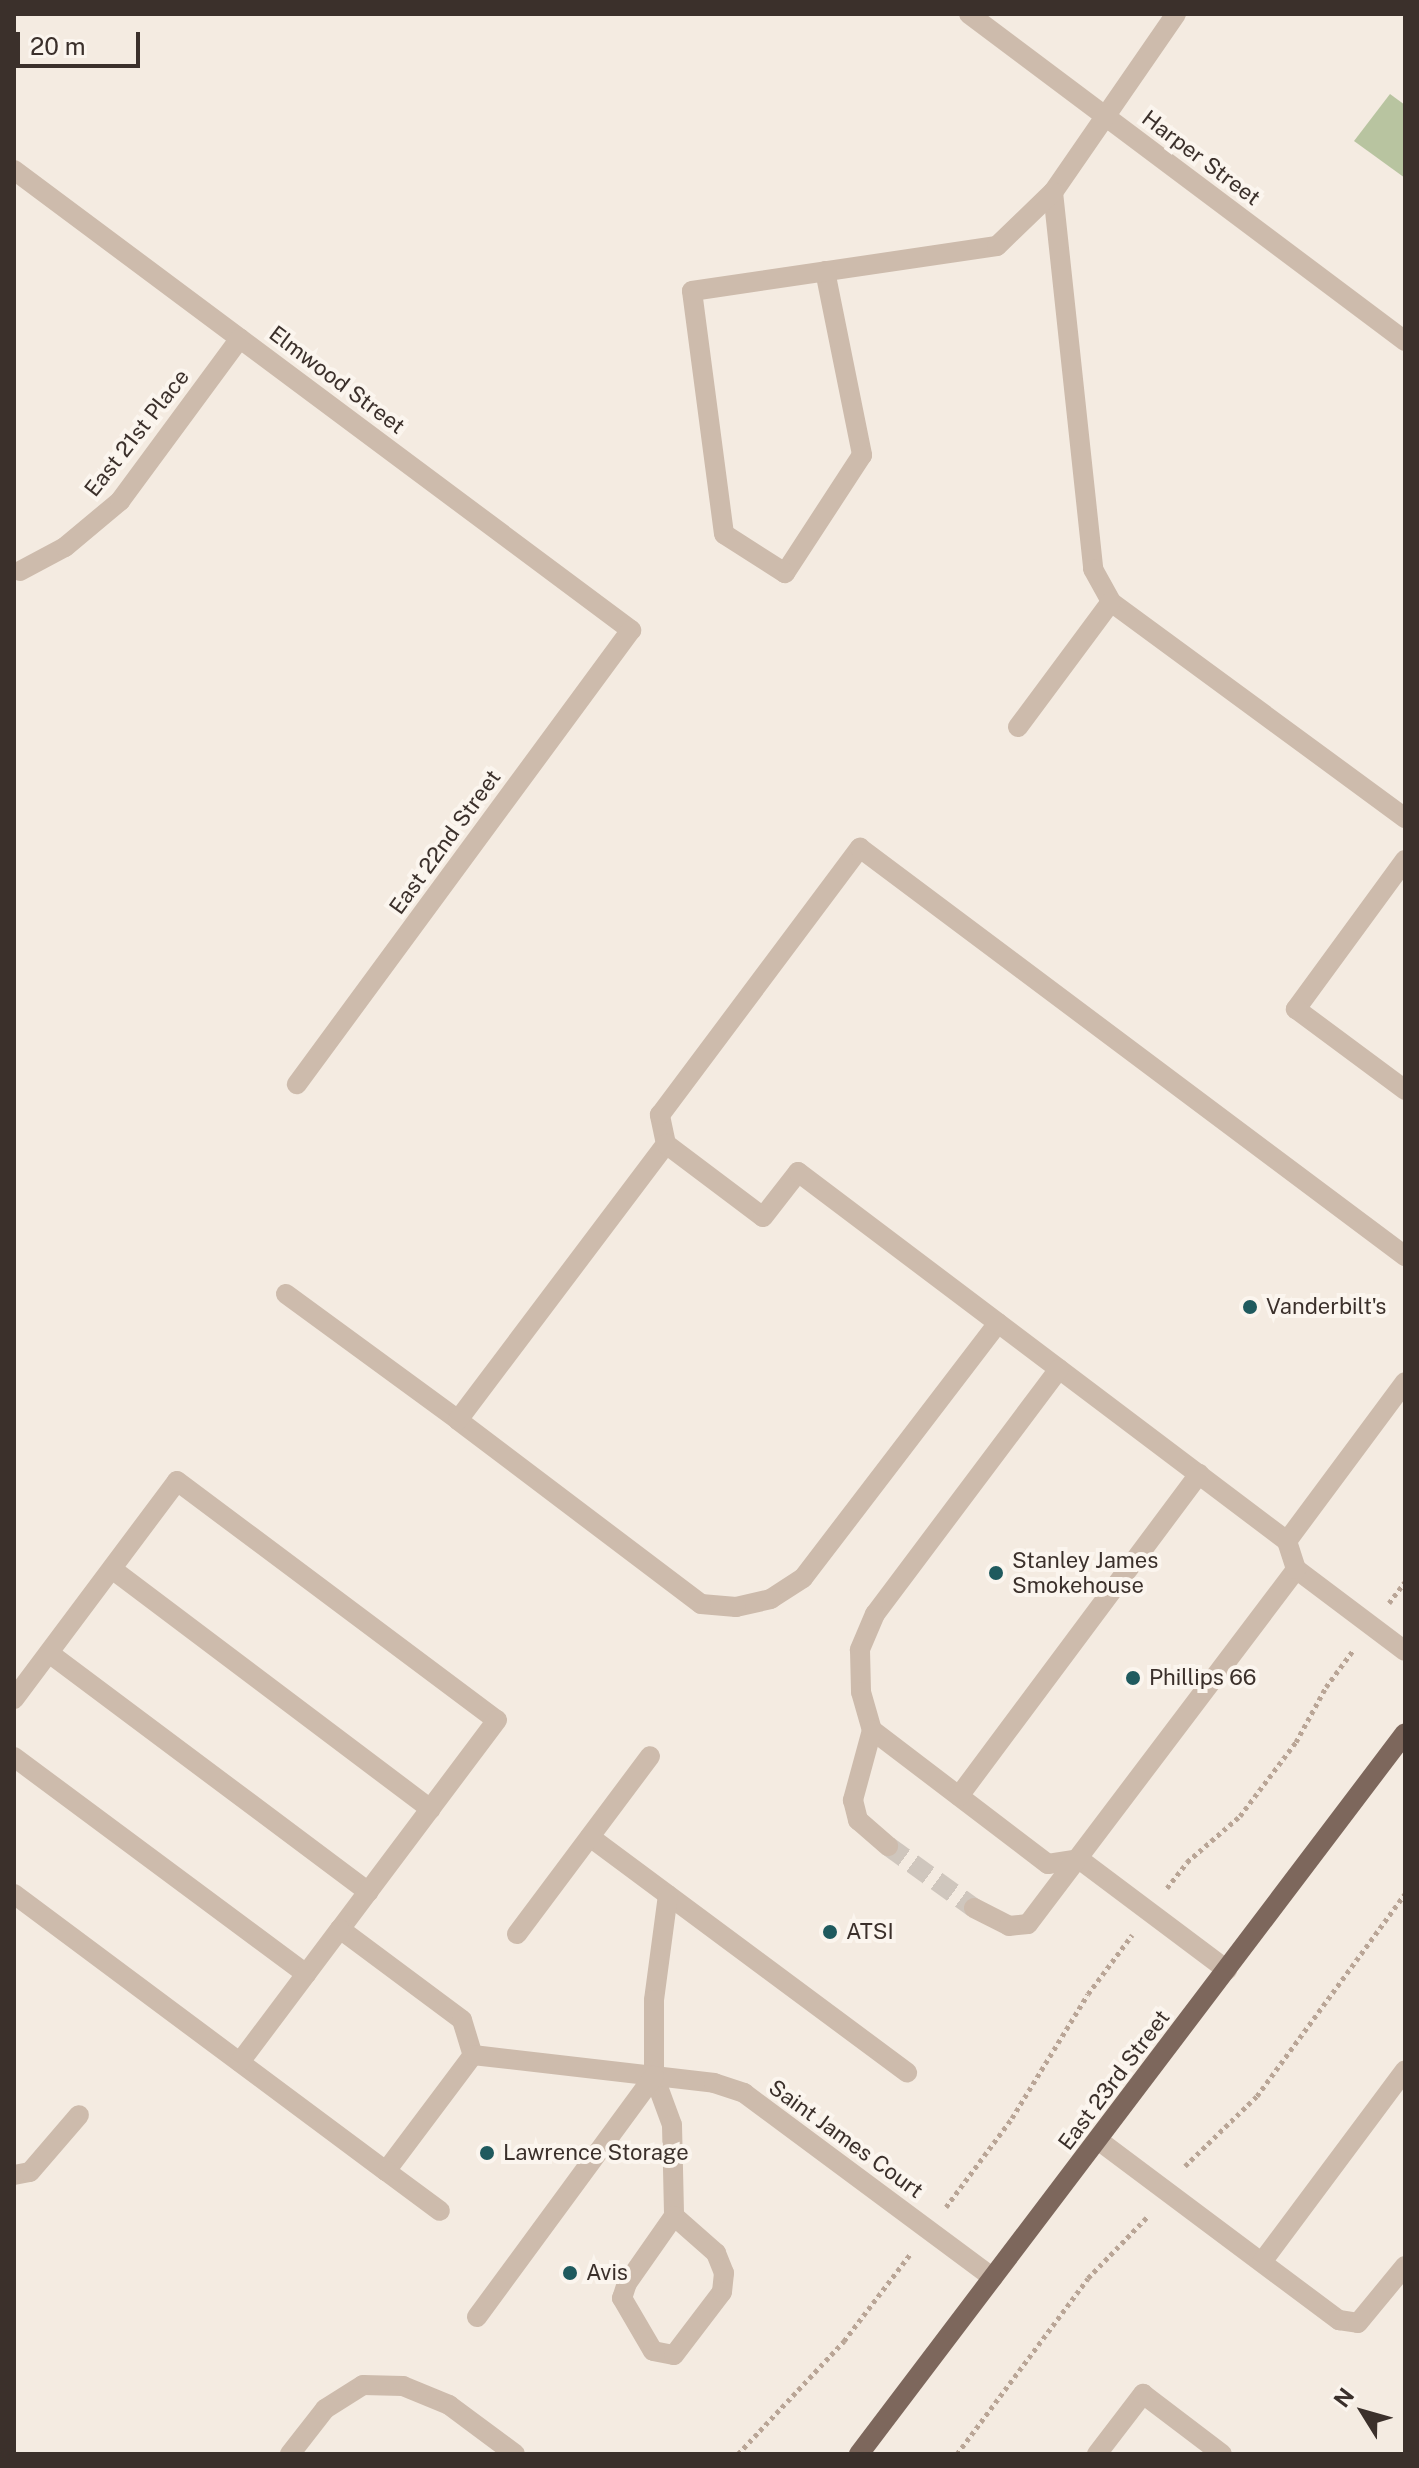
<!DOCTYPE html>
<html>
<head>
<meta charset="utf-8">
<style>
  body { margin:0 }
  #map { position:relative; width:1419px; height:2468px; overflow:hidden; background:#f4ebe1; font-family:"Public Sans",sans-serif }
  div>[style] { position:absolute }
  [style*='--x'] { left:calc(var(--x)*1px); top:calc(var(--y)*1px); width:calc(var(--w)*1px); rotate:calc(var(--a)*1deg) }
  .green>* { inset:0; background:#b8c4a0 }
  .minor-tunnel>* { height:20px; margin-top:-10px; transform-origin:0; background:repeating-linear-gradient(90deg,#cfc6bd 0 20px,transparent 0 30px) }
  .path>* { height:5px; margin-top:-2.5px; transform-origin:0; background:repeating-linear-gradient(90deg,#b9a596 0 4px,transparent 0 8px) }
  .minor>* { height:20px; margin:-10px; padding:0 10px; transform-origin:10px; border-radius:10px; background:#cdbbac }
  .major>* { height:20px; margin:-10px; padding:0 10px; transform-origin:10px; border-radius:10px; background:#7d675c }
  .dots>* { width:22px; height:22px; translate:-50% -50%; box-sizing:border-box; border:4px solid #fbf5ee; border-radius:50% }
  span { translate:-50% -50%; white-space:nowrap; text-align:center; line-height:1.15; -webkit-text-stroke:8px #fbf5ee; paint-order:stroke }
  .street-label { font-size:22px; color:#3b302b }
  .poi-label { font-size:22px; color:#3b302b }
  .left { translate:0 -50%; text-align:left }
  .frame { position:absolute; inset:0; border:16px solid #3b302b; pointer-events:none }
  .north { position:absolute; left:1323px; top:2372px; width:80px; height:80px; -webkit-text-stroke:6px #fbf5ee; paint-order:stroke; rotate:307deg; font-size:22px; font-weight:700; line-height:32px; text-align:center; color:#3b302b }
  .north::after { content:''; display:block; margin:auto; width:28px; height:36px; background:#3b302b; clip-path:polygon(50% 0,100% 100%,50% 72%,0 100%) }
  .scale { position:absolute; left:16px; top:32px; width:124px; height:36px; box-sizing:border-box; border:4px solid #3b302b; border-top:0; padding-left:10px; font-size:24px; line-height:28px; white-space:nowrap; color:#3b302b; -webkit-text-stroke:6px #fbf5ee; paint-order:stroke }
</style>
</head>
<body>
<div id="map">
  <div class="green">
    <div style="clip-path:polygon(1390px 94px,1405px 105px,1405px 178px,1354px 141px)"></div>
  </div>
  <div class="minor-tunnel">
    <div style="--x:888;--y:1846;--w:106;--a:35.8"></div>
  </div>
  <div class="path">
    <div style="--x:1389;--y:1603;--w:26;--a:-53"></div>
    <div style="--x:1167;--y:1888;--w:33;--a:-52"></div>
    <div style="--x:1187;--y:1862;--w:70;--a:-41"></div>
    <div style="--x:1240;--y:1816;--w:93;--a:-52.9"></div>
    <div style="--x:1296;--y:1742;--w:63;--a:-61.4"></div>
    <div style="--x:1326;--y:1687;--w:47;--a:-53.6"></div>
    <div style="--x:1185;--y:2166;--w:100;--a:-44.2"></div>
    <div style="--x:1257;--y:2096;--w:250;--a:-53.8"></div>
    <div style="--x:946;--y:2207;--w:111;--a:-53.4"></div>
    <div style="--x:1012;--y:2118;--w:145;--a:-58.5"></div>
    <div style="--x:1088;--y:1994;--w:74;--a:-53.3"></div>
    <div style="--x:738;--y:2454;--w:155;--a:-46.8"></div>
    <div style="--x:844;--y:2341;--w:111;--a:-52.7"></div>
    <div style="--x:957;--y:2454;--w:219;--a:-53.3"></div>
    <div style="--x:1088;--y:2278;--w:86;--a:-45.9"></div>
  </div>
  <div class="minor">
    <div style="--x:969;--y:14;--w:545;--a:36.87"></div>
    <div style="--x:1176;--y:14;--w:216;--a:124.6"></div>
    <div style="--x:1053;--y:192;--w:379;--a:83.9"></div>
    <div style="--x:1093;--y:569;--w:38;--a:61"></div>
    <div style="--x:1111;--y:602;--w:365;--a:36.3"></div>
    <div style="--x:14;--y:170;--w:770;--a:36.71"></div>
    <div style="--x:631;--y:630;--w:564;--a:126.34"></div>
    <div style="--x:825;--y:271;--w:188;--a:78.6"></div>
    <div style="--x:862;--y:455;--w:141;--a:123.1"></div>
    <div style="--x:785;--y:573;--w:72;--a:-147.4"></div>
    <div style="--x:724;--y:534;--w:245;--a:-97.5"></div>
    <div style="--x:692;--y:291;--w:308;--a:-8.4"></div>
    <div style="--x:997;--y:246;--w:78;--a:-44"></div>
    <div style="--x:20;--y:571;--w:51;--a:-28.1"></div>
    <div style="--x:65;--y:547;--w:72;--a:-39.9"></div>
    <div style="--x:120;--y:501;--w:202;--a:-53.6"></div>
    <div style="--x:1018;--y:727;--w:156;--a:-53.4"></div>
    <div style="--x:1405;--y:860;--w:185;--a:126.2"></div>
    <div style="--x:1296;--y:1009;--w:136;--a:36.6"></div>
    <div style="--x:666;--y:1144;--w:30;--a:-102"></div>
    <div style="--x:660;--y:1115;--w:334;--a:-53.2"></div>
    <div style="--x:860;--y:848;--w:681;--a:36.82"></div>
    <div style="--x:286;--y:1294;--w:213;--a:36.2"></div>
    <div style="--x:998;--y:1323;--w:321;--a:127.4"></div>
    <div style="--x:803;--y:1578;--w:38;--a:147"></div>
    <div style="--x:771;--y:1599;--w:36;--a:167"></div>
    <div style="--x:736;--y:1607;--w:35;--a:-175"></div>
    <div style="--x:701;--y:1604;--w:305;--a:-142.9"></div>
    <div style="--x:458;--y:1420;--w:346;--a:-53"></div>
    <div style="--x:666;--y:1144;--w:121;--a:37"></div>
    <div style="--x:763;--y:1217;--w:57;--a:-52.1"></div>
    <div style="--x:798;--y:1172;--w:613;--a:37.04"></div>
    <div style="--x:1059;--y:1369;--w:306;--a:126.9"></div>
    <div style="--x:875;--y:1614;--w:39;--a:113"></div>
    <div style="--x:860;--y:1650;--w:42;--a:88.6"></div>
    <div style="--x:861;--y:1692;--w:40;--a:74"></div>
    <div style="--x:872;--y:1730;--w:221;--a:37.3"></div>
    <div style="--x:1048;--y:1864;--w:31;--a:-9"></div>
    <div style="--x:1079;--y:1859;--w:185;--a:36.9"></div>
    <div style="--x:112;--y:1569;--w:399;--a:37"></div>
    <div style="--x:1296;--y:1569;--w:136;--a:37"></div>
    <div style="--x:49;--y:1653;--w:399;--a:36.8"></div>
    <div style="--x:14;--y:1699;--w:272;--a:-53.2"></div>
    <div style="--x:177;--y:1481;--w:399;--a:36.8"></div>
    <div style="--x:497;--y:1720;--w:261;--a:126.9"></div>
    <div style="--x:340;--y:1929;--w:152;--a:36.7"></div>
    <div style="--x:462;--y:2020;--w:37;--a:73"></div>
    <div style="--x:872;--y:1730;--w:73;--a:105.2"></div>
    <div style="--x:853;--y:1800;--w:21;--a:76"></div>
    <div style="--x:858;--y:1820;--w:40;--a:41"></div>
    <div style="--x:14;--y:1757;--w:364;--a:36.6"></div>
    <div style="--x:959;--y:1796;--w:402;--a:-53.3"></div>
    <div style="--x:590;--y:1837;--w:395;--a:36.6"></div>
    <div style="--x:14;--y:1894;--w:464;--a:36.7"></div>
    <div style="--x:386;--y:2171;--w:145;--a:-53.1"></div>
    <div style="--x:668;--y:1895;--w:106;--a:97.6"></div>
    <div style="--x:654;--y:2000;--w:76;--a:90"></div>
    <div style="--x:654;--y:2076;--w:52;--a:69.8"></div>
    <div style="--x:672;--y:2125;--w:91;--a:88.7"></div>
    <div style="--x:674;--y:2216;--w:82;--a:125"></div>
    <div style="--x:627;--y:2283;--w:16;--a:108"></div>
    <div style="--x:622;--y:2298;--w:61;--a:59.7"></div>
    <div style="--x:653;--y:2351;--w:21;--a:11"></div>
    <div style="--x:674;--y:2355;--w:79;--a:-52.7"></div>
    <div style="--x:722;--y:2292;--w:19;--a:-84"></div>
    <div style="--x:724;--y:2273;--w:22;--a:-112"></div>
    <div style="--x:716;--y:2253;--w:56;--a:-138.6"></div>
    <div style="--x:974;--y:1908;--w:39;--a:27"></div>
    <div style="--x:1009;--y:1926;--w:19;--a:-6"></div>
    <div style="--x:1028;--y:1924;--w:445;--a:-52.9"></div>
    <div style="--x:1296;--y:1569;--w:29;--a:-108"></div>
    <div style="--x:1287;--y:1541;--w:198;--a:-53.4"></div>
    <div style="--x:517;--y:1934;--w:222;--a:-53.2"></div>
    <div style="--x:473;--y:2055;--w:243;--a:6.6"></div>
    <div style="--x:714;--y:2083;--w:32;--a:18"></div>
    <div style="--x:744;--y:2093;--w:310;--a:36.6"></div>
    <div style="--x:240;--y:2062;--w:166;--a:-53.1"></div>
    <div style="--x:1098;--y:2140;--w:301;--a:36.8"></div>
    <div style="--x:1339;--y:2320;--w:19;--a:9"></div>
    <div style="--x:1358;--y:2323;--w:74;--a:-50.5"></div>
    <div style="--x:386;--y:2171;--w:67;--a:36.5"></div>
    <div style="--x:14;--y:2175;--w:16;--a:-11"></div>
    <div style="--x:30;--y:2172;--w:75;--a:-49.3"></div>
    <div style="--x:1262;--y:2262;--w:239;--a:-53.3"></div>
    <div style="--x:477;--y:2317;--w:299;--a:-53.7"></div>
    <div style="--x:290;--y:2454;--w:57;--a:-52.1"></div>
    <div style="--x:325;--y:2409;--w:45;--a:-32.3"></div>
    <div style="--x:363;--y:2385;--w:40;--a:1.4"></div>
    <div style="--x:403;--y:2386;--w:50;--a:22.4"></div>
    <div style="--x:449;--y:2405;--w:82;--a:36.6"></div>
    <div style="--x:1097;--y:2454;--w:76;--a:-52.5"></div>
    <div style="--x:1143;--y:2394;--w:99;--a:37.2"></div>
  </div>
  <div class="major">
    <div style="--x:859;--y:2454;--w:904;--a:-52.86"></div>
  </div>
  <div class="dots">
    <div style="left:1250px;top:1307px;background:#1f5a5e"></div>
    <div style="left:996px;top:1573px;background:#1f5a5e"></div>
    <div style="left:1133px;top:1678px;background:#1f5a5e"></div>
    <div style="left:830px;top:1932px;background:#1f5a5e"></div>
    <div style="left:487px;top:2153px;background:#1f5a5e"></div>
    <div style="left:570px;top:2273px;background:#1f5a5e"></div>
  </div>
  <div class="street-label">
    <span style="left:1201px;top:158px;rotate:37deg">Harper Street</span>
    <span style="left:337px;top:380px;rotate:37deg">Elmwood Street</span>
    <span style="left:137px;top:433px;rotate:-52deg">East 21st Place</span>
    <span style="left:445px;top:842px;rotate:-54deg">East 22nd Street</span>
    <span style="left:1114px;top:2080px;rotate:-53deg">East 23rd Street</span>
    <span style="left:846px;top:2139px;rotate:36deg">Saint James Court</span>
  </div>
  <div class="poi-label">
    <span class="left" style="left:1266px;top:1307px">Vanderbilt's</span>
    <span class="left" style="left:1012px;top:1573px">Stanley James<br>Smokehouse</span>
    <span class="left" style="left:1149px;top:1678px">Phillips 66</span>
    <span class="left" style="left:846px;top:1932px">ATSI</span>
    <span class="left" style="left:503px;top:2153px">Lawrence Storage</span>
    <span class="left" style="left:586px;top:2273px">Avis</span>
  </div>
  <div class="frame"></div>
  <div class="north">N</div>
  <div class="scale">20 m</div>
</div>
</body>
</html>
